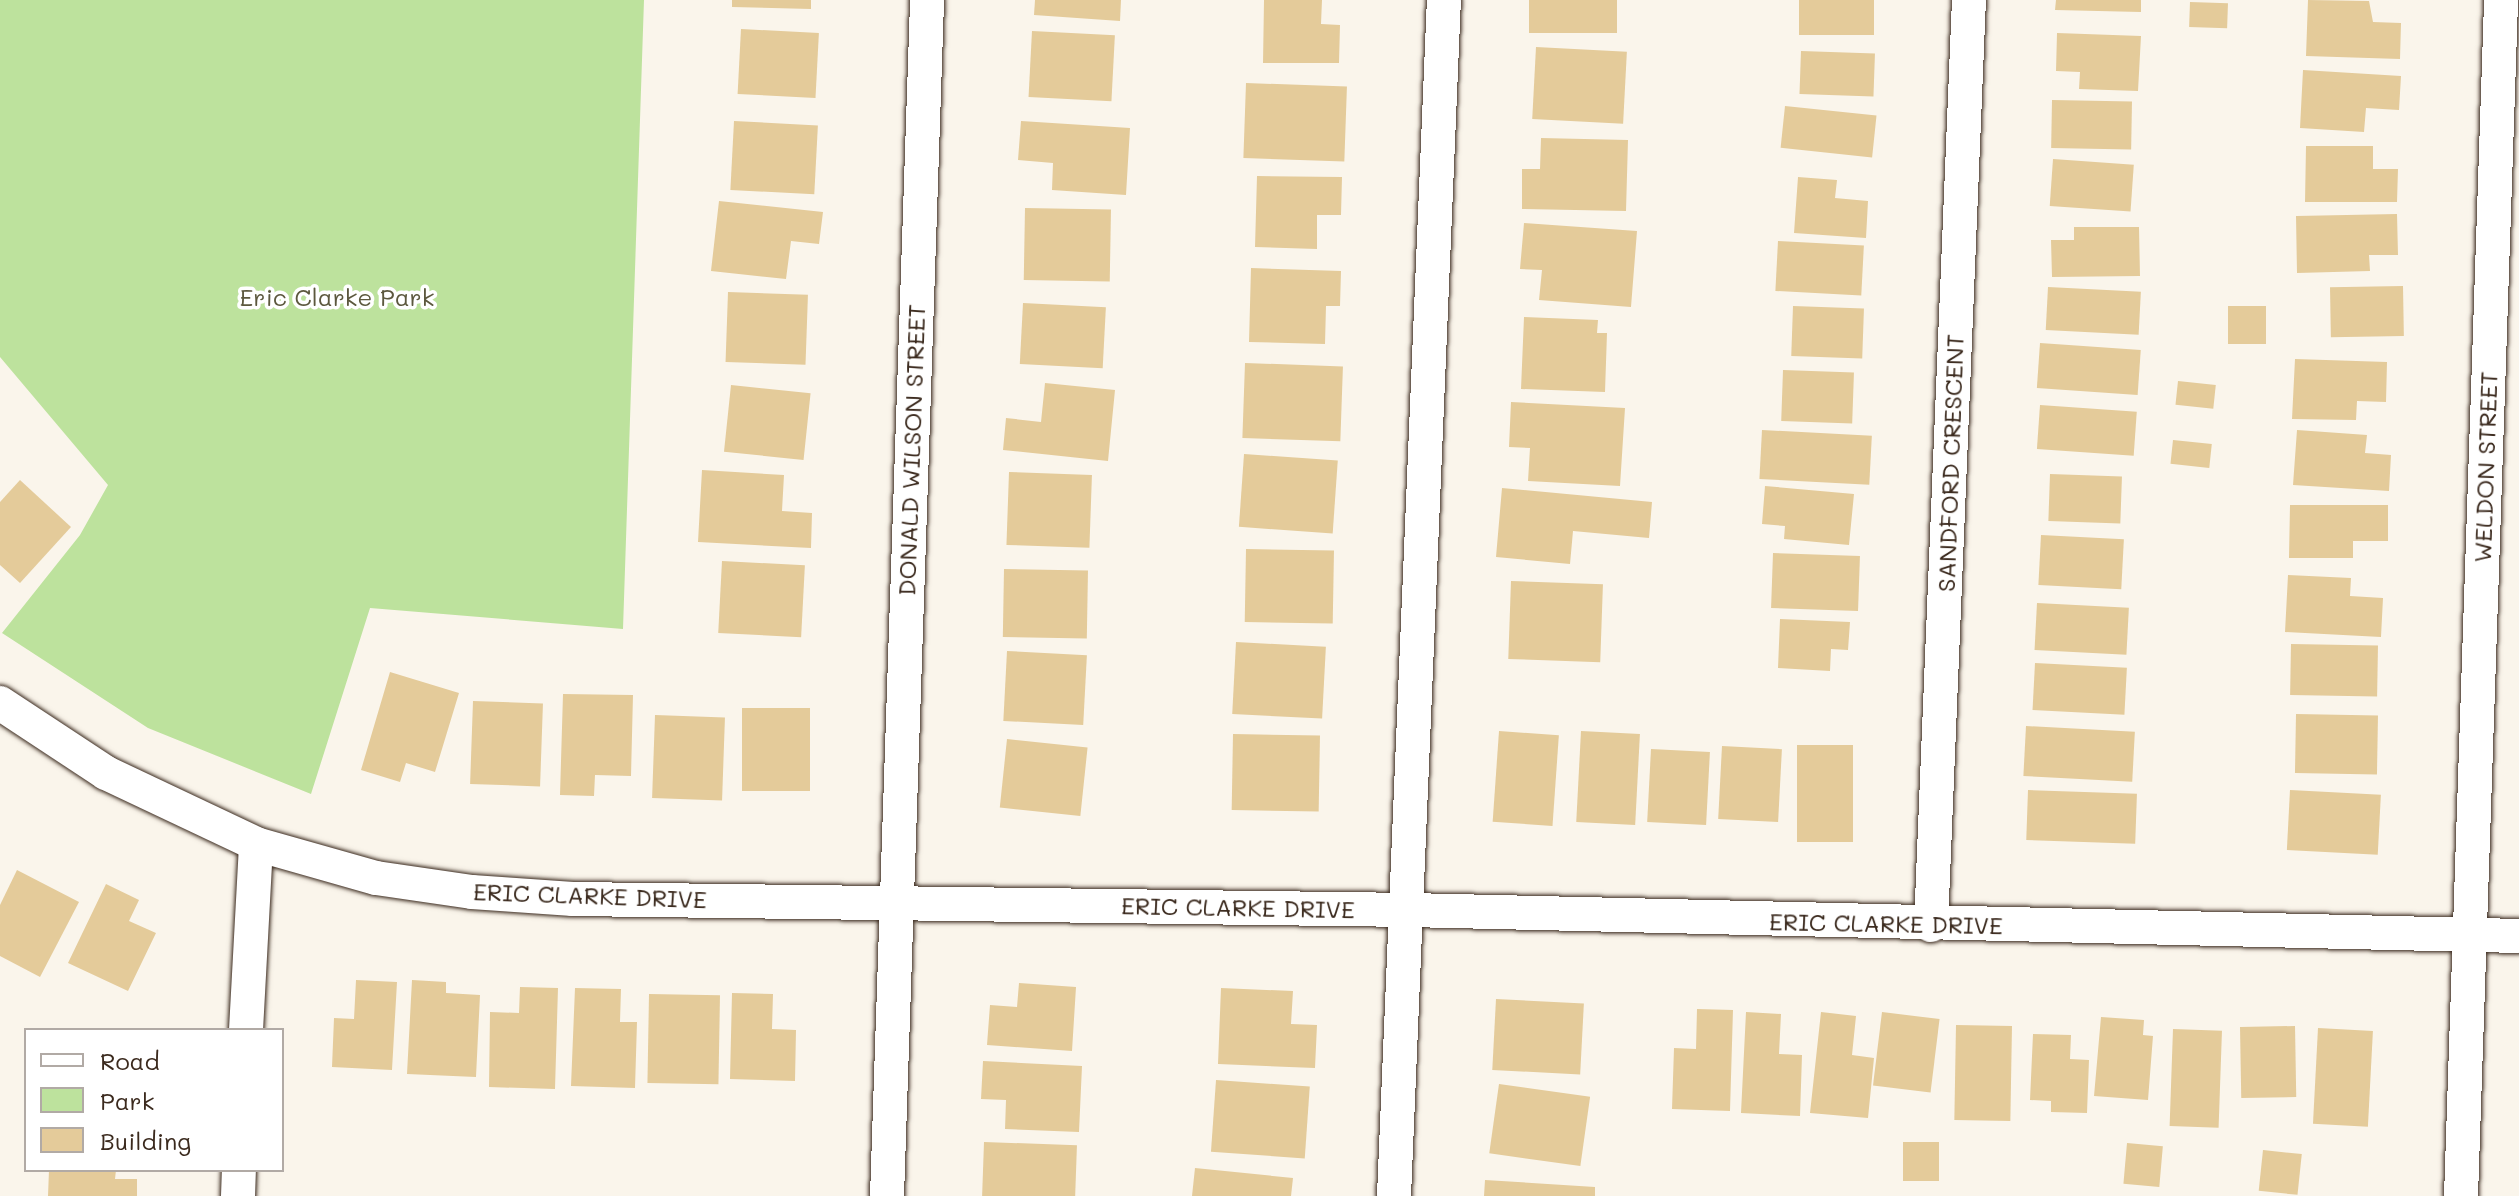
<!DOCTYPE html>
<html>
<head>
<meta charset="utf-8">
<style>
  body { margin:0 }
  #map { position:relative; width:2519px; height:1196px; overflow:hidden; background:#faf5eb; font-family:Mali,sans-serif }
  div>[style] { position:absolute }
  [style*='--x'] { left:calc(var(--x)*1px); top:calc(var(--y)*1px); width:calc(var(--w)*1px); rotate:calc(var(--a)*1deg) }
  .green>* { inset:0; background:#bde29d }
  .building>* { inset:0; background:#e4cb9a; transform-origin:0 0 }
  .roads { filter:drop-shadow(0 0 2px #3b2a1e) drop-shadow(0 0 2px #3b2a1e) }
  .minor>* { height:34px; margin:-17px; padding:0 17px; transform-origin:17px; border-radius:17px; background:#fff }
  span { translate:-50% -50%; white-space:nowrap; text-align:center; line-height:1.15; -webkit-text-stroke:7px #fff; paint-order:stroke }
  .park-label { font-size:24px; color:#5c583e }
  .street-label { font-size:24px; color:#3b2a1e }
  .legend { position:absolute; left:24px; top:1028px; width:260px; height:144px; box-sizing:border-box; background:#fff; border:2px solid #b1aaa5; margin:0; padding:10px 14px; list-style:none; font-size:24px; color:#3b2a1e }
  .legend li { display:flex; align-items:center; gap:16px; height:40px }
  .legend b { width:40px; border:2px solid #b1aaa5 }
</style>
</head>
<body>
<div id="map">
  <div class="green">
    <div style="clip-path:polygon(0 0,644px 0,623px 629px,370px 608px,311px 794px,148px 728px,2px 633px,80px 535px,108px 485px,0 357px)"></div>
  </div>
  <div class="building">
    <div style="clip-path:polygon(732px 0,811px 0,811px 9px,732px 7px)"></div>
    <div style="clip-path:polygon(1035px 0,1121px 0,1120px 21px,1034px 15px)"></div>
    <div style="clip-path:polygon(1264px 0,1322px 0,1321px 24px,1340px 25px,1339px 63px,1263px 63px)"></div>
    <div style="left:1529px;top:0;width:88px;height:33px"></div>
    <div style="left:1799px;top:0;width:75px;height:35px"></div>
    <div style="clip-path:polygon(2056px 0,2141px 0,2141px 12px,2055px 10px)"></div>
    <div style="clip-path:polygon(2308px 0,2369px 1px,2373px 22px,2401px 23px,2400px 59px,2306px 56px)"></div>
    <div style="left:2190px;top:2px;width:38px;height:25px;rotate:2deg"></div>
    <div style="left:741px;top:29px;width:78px;height:65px;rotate:3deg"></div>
    <div style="left:1032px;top:31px;width:83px;height:66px;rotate:3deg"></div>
    <div style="clip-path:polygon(2057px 33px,2141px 36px,2138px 91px,2079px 89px,2080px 72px,2056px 71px)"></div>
    <div style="left:1536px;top:47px;width:91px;height:72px;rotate:3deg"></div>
    <div style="left:1801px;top:51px;width:74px;height:43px;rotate:2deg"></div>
    <div style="clip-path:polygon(2303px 70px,2401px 76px,2399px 110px,2366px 108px,2364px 132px,2300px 128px)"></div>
    <div style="left:1246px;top:83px;width:101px;height:75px;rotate:2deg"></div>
    <div style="left:2052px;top:100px;width:80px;height:48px;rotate:1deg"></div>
    <div style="left:1785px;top:106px;width:92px;height:42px;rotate:6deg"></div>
    <div style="left:734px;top:121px;width:84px;height:69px;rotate:3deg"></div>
    <div style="clip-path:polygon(1021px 121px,1130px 128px,1126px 195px,1052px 190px,1053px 163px,1018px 160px)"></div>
    <div style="clip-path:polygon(1541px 138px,1628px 140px,1626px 211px,1522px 209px,1522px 169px,1540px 169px)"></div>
    <div style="clip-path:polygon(2306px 146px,2373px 146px,2373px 169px,2398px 169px,2397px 202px,2305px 202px)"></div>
    <div style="left:2053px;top:159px;width:81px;height:47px;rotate:4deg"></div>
    <div style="clip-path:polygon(1257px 176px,1342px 177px,1341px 215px,1317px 215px,1317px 249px,1255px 247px)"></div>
    <div style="clip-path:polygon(1798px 177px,1837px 180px,1835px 198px,1868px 201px,1866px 238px,1794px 233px)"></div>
    <div style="clip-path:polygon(719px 201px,823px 212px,819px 244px,791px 241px,786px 279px,711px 271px)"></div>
    <div style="left:1025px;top:208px;width:86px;height:72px;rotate:1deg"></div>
    <div style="clip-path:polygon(2397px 214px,2398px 255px,2369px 255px,2370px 271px,2297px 273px,2296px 216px)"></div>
    <div style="clip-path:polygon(1524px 223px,1637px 231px,1631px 307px,1539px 300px,1542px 270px,1520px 269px)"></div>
    <div style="clip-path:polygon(2074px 227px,2139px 227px,2140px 276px,2052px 277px,2051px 240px,2074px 240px)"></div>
    <div style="left:1778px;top:241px;width:86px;height:50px;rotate:3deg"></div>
    <div style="clip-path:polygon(1251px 268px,1341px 271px,1340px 306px,1326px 306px,1325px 344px,1249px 342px)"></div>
    <div style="left:2403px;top:286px;width:50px;height:73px;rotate:89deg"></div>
    <div style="left:2048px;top:287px;width:93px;height:43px;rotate:3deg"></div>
    <div style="left:728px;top:292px;width:80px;height:70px;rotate:2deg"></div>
    <div style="left:1023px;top:303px;width:83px;height:61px;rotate:3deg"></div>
    <div style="left:1793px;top:306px;width:71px;height:50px;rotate:2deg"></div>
    <div style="left:2228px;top:306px;width:38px;height:38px"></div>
    <div style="clip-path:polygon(1524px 317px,1598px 320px,1597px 333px,1607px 333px,1605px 392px,1521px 389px)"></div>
    <div style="left:2040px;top:343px;width:101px;height:45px;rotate:4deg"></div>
    <div style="clip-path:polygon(2295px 359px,2387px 362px,2386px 402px,2357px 401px,2356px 420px,2292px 419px)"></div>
    <div style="left:1245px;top:363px;width:98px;height:75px;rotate:2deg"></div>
    <div style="left:1783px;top:370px;width:71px;height:51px;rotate:2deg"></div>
    <div style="left:2178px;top:381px;width:38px;height:24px;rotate:6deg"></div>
    <div style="clip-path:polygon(1045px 383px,1115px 390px,1108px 461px,1003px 450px,1006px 418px,1041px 422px)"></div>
    <div style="left:731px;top:385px;width:80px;height:67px;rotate:6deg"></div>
    <div style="clip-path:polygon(1511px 402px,1625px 408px,1620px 486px,1528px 481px,1530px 448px,1509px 447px)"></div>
    <div style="left:2040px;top:405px;width:97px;height:44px;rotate:4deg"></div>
    <div style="left:1762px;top:430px;width:110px;height:49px;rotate:3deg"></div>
    <div style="clip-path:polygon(2297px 430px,2367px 435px,2365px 453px,2391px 455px,2389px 491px,2293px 485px)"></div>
    <div style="left:2173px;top:440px;width:39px;height:24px;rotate:6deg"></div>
    <div style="left:1244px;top:454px;width:94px;height:73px;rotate:4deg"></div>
    <div style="clip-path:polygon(702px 470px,784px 475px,782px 511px,812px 513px,811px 548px,698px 542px)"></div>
    <div style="left:1009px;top:472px;width:83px;height:73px;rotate:2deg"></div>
    <div style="left:2050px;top:474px;width:72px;height:47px;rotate:2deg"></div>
    <div style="clip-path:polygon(20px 480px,71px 527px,20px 583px,0 565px,0 502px)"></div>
    <div style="clip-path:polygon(1765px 486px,1854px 494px,1849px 545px,1784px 539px,1785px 526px,1762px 524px)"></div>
    <div style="clip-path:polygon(1502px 488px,1652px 502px,1649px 538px,1573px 531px,1570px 564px,1496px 557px)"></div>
    <div style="clip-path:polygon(2290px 505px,2388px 505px,2388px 541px,2353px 541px,2353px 558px,2289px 558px)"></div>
    <div style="left:2041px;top:535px;width:83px;height:50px;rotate:3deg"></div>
    <div style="left:1246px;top:549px;width:88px;height:73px;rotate:1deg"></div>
    <div style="left:1773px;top:553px;width:87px;height:55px;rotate:2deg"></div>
    <div style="left:722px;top:561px;width:83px;height:72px;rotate:3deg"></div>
    <div style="left:1004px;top:569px;width:84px;height:68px;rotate:1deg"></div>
    <div style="clip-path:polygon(2288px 575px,2351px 578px,2350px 596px,2383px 598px,2381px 637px,2285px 632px)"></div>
    <div style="left:1511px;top:581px;width:92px;height:78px;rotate:2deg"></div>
    <div style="left:2037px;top:603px;width:92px;height:47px;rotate:3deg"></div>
    <div style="clip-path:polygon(1780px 619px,1850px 622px,1848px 650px,1831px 649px,1830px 671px,1778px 668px)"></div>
    <div style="left:1236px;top:642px;width:90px;height:72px;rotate:3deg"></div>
    <div style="left:2291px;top:644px;width:87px;height:51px;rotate:1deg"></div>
    <div style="left:1007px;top:651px;width:80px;height:70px;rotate:3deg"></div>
    <div style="left:2035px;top:663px;width:92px;height:47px;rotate:3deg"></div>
    <div style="clip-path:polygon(390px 672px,459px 693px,435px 772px,406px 763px,400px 782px,361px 770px)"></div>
    <div style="clip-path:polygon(563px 694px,633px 695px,631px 776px,595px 775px,594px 796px,560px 795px)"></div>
    <div style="left:473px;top:701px;width:70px;height:83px;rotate:2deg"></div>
    <div style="left:742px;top:708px;width:68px;height:83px"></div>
    <div style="left:2296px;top:714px;width:82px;height:59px;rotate:1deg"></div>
    <div style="left:655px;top:715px;width:70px;height:83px;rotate:2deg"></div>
    <div style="left:2026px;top:726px;width:109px;height:50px;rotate:3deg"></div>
    <div style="left:1499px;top:731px;width:60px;height:91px;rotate:4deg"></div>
    <div style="left:1581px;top:731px;width:59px;height:91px;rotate:3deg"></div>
    <div style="left:1233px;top:734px;width:87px;height:76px;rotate:1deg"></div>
    <div style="left:1007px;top:739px;width:81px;height:69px;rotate:6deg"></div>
    <div style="left:1797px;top:745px;width:56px;height:97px"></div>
    <div style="left:1722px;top:746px;width:60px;height:73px;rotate:3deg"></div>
    <div style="left:1651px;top:749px;width:59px;height:73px;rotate:3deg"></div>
    <div style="left:2028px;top:790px;width:109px;height:50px;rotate:2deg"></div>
    <div style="left:2290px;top:790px;width:91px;height:60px;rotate:3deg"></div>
    <div style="clip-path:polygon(17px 870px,79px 902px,40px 977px,0 956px,0 905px)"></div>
    <div style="clip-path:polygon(106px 884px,139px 900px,129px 921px,156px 933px,128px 991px,68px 963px)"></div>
    <div style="clip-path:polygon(356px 980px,397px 982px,392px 1070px,332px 1067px,334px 1018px,354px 1019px)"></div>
    <div style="clip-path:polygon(412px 980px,446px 982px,446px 993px,480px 995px,476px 1077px,407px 1074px)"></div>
    <div style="clip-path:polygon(1019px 983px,1076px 987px,1072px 1051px,987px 1045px,990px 1005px,1017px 1007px)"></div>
    <div style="clip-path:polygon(520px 987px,558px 988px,555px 1089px,489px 1087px,490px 1012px,519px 1013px)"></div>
    <div style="clip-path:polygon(575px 988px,621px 989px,620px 1022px,637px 1022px,635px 1088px,571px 1086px)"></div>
    <div style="clip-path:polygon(1221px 988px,1293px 991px,1291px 1024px,1317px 1025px,1315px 1068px,1218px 1064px)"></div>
    <div style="clip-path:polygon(732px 993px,773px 994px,772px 1029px,796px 1030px,795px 1081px,730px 1079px)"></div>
    <div style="left:649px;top:994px;width:71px;height:89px;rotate:1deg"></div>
    <div style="left:1496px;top:999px;width:88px;height:71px;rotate:3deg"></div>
    <div style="clip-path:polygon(1697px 1009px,1733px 1010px,1730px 1111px,1672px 1109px,1674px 1048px,1696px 1049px)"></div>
    <div style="clip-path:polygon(1746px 1012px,1781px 1014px,1779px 1054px,1802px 1055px,1800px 1116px,1741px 1113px)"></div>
    <div style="clip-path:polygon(1821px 1012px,1856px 1016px,1852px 1055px,1874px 1058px,1868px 1118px,1810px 1113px)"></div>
    <div style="left:1882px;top:1012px;width:58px;height:74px;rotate:7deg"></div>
    <div style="clip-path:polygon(2101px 1017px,2144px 1020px,2143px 1035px,2153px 1036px,2148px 1100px,2094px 1096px)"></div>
    <div style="left:1956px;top:1025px;width:56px;height:95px;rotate:1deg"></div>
    <div style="left:2295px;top:1026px;width:71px;height:55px;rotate:89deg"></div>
    <div style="left:2318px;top:1028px;width:55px;height:96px;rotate:3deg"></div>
    <div style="left:2173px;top:1029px;width:49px;height:97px;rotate:2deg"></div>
    <div style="clip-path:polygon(2033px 1034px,2071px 1035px,2070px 1059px,2089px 1060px,2087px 1113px,2051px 1112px,2051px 1101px,2030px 1100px)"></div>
    <div style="clip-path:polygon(983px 1061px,1082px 1066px,1079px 1132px,1005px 1129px,1006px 1100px,981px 1099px)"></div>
    <div style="left:1216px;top:1080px;width:94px;height:72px;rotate:4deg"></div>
    <div style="left:1499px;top:1084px;width:92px;height:70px;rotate:8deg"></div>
    <div style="left:984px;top:1142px;width:93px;height:54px;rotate:2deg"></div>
    <div style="left:1903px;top:1142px;width:36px;height:39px"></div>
    <div style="left:2127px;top:1143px;width:36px;height:41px;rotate:5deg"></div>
    <div style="left:2263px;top:1150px;width:39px;height:41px;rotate:6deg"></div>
    <div style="clip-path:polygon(1195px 1168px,1293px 1178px,1291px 1196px,1192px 1196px)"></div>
    <div style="clip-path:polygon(49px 1170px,116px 1170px,115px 1179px,137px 1179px,137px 1196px,48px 1196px)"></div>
    <div style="clip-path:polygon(1485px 1180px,1595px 1187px,1595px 1196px,1484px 1196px)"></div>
  </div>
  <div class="roads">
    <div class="minor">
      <div style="--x:0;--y:703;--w:127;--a:33.4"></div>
      <div style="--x:106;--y:773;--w:166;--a:25.3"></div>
      <div style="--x:256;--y:844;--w:125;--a:15.8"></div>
      <div style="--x:376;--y:878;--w:97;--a:8.3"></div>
      <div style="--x:472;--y:892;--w:101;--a:4"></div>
      <div style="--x:573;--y:899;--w:836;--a:0.75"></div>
      <div style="--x:1409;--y:910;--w:1110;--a:1.34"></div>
      <div style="--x:1931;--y:925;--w:926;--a:-87.65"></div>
      <div style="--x:246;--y:1030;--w:186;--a:-86.9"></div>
      <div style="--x:238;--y:1196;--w:26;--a:-88"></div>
      <div style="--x:887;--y:1196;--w:1197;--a:-88.08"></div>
      <div style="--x:1394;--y:1196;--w:1197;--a:-87.61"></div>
      <div style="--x:2461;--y:1196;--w:1197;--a:-88.08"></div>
    </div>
  </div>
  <div class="park-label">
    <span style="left:337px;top:297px">Eric Clarke Park</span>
  </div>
  <div class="street-label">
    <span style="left:911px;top:450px;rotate:-88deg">DONALD WILSON STREET</span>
    <span style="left:1950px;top:463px;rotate:-88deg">SANDFORD CRESCENT</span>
    <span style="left:2485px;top:467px;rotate:-88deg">WELDON STREET</span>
    <span style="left:590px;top:895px;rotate:2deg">ERIC CLARKE DRIVE</span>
    <span style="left:1238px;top:907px;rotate:1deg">ERIC CLARKE DRIVE</span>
    <span style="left:1886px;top:923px;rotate:1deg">ERIC CLARKE DRIVE</span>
  </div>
  <ul class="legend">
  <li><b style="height:10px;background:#fff"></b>Road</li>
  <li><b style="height:22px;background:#bde29d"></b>Park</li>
  <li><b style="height:22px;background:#e4cb9a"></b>Building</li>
  </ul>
</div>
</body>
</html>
